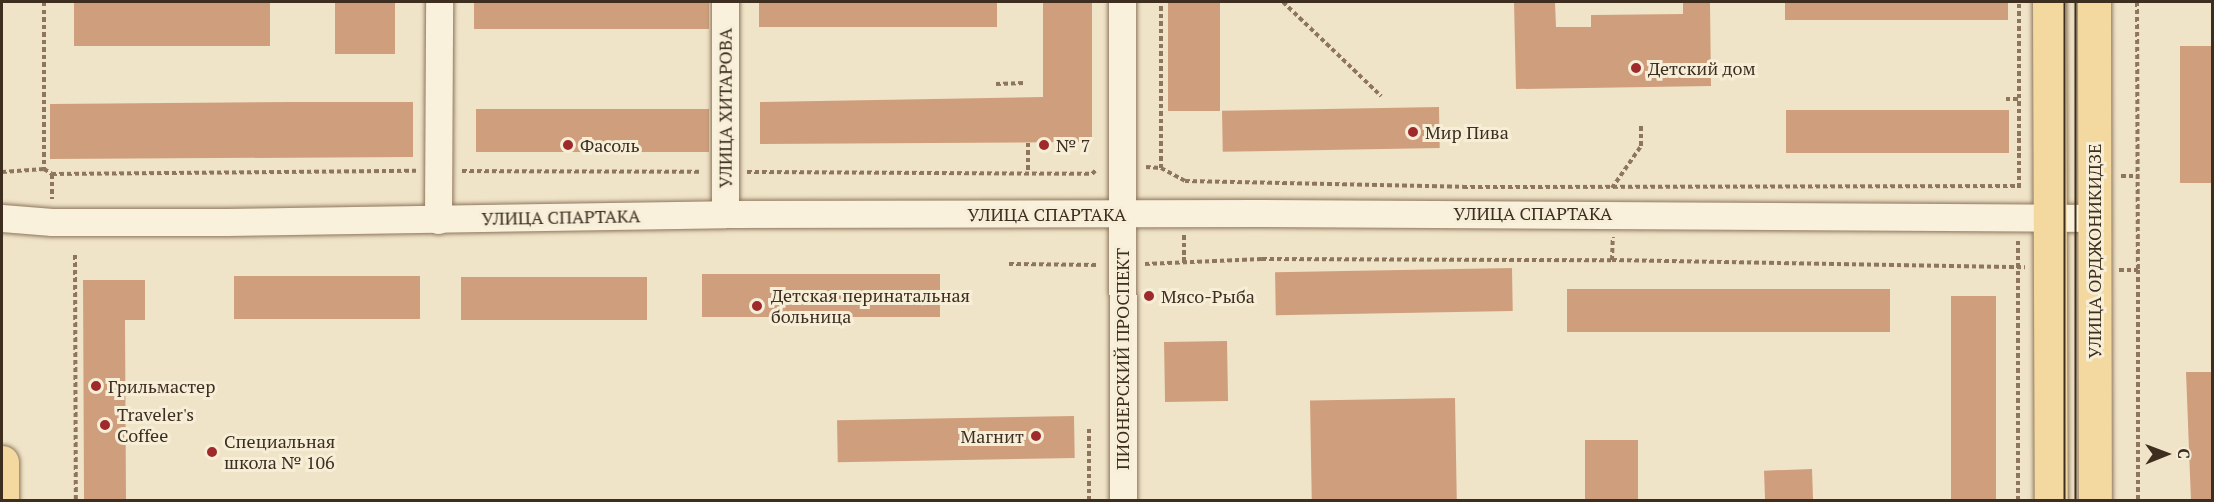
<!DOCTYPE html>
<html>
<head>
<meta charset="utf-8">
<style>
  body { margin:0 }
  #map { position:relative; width:2214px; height:502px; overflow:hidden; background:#f0e4c8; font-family:"PT Serif",serif }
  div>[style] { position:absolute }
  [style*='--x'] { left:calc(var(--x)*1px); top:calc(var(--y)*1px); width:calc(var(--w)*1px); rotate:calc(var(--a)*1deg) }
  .building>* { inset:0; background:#cf9f7d; transform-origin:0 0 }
  .path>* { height:4px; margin-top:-2px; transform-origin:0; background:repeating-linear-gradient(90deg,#8d765c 0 4.5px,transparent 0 7.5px) }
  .roads { filter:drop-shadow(0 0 2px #8d765c) drop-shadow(0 0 2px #8d765c) }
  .minor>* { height:27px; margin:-13.5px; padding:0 13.5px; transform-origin:13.5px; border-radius:13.5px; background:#faf1dc }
  .major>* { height:33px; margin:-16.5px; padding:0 16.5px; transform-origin:16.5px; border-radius:16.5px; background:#f3d9a0 }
  .tram>* { height:1.5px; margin:-0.75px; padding:0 0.75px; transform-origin:0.75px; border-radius:0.75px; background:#3d2e20 }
  .dots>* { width:16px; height:16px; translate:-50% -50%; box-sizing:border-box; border:3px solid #f7eed8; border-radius:50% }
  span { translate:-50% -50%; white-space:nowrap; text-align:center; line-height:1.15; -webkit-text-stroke:6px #f7eed8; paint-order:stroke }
  .poi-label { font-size:18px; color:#3d2e20 }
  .left { translate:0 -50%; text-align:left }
  .right { translate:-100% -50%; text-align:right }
  .street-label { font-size:18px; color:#3d2e20 }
  .frame { position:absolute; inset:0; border:3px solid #3d2e20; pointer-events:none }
  .north { position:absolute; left:2136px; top:424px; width:60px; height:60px; -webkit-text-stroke:4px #f7eed8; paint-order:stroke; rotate:89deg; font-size:16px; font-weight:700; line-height:24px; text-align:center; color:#3d2e20 }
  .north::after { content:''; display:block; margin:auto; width:21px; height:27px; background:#3d2e20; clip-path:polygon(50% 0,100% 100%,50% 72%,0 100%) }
</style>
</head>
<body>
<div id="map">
  <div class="building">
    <div style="left:74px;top:2px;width:196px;height:44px"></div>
    <div style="left:335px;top:2px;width:60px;height:52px"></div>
    <div style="left:474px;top:2px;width:235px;height:27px"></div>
    <div style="left:759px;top:2px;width:238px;height:25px"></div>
    <div style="clip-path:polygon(1043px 2px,1092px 2px,1092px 142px,760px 144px,760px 102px,1043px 97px)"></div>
    <div style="left:1168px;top:2px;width:52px;height:109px"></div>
    <div style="clip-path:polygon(1514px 2px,1555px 2px,1556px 27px,1591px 27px,1591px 15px,1683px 14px,1683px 2px,1710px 2px,1711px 86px,1516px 89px)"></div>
    <div style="left:1785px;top:2px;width:223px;height:18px"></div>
    <div style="left:2212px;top:46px;width:137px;height:32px;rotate:90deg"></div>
    <div style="clip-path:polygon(291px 102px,413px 102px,413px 157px,50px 159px,50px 104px)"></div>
    <div style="left:1439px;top:107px;width:41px;height:217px;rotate:89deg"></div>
    <div style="left:709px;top:109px;width:43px;height:233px;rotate:90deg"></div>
    <div style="left:2009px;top:110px;width:43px;height:223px;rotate:90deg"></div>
    <div style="left:1512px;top:268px;width:43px;height:237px;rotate:89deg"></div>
    <div style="left:702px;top:274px;width:238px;height:43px"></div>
    <div style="left:234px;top:276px;width:186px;height:43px"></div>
    <div style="left:461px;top:277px;width:186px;height:43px"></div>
    <div style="clip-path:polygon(83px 280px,145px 280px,145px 320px,125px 320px,126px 501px,84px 501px)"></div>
    <div style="left:1890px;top:289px;width:43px;height:323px;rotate:90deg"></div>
    <div style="left:1951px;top:296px;width:45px;height:205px"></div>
    <div style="left:1227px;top:341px;width:60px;height:63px;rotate:89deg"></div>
    <div style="clip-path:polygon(2186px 372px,2212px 372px,2212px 501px,2191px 501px)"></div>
    <div style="left:1455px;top:398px;width:103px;height:145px;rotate:89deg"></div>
    <div style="left:1074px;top:416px;width:42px;height:237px;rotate:89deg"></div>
    <div style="left:1585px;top:440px;width:53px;height:61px"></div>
    <div style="left:1812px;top:469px;width:32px;height:48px;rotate:88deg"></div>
  </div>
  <div class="path">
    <div style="--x:44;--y:2;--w:167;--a:90"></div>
    <div style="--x:1283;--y:2;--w:136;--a:43.8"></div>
    <div style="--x:2137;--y:2;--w:268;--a:89.8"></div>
    <div style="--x:996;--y:84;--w:29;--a:-2"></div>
    <div style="--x:2006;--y:99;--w:13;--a:0"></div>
    <div style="--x:1028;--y:143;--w:30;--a:90"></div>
    <div style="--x:1146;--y:167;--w:15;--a:4"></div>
    <div style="--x:1161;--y:168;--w:27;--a:28"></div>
    <div style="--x:1185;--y:181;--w:278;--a:1.2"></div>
    <div style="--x:1463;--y:187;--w:556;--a:-0.1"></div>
    <div style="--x:1161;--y:168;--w:166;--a:-90"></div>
    <div style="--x:462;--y:171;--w:239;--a:0.2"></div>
    <div style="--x:2;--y:172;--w:42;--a:-4.1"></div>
    <div style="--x:44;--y:169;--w:9;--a:32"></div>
    <div style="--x:52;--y:174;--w:364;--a:-0.5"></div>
    <div style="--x:747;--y:172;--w:345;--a:0.3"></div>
    <div style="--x:1092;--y:174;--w:7;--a:-45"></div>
    <div style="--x:52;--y:174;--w:25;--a:90"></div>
    <div style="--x:2121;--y:176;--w:16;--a:0"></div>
    <div style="--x:1612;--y:188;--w:51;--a:-55.4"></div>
    <div style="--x:1641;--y:146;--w:22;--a:-90"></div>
    <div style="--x:2019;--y:188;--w:186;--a:-90"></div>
    <div style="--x:1184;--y:235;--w:27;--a:90"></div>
    <div style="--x:75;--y:255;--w:245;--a:89.8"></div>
    <div style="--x:1612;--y:260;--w:23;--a:-88"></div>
    <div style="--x:1009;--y:264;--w:89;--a:0.6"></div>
    <div style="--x:1145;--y:264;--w:117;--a:-2.4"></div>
    <div style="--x:1262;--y:259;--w:350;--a:0.2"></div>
    <div style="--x:1612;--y:260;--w:413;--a:1"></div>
    <div style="--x:2119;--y:270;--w:19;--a:0"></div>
    <div style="--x:2138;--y:270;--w:230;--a:90"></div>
    <div style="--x:1089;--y:429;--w:71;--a:90"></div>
    <div style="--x:2018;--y:500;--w:260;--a:-90"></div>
  </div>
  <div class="roads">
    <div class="minor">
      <div style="--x:725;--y:2;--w:212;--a:90"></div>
      <div style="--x:1122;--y:2;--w:498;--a:89.9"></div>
      <div style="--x:2;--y:218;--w:50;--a:4.6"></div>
      <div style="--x:52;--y:222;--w:174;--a:0"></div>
      <div style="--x:226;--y:222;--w:499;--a:-0.9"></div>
      <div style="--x:725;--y:214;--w:536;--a:-0.11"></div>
      <div style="--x:1261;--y:213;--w:832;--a:0.34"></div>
      <div style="--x:438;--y:220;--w:218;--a:-89.7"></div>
    </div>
    <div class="major">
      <div style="--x:2049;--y:2;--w:498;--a:89.8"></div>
      <div style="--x:2094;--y:2;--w:498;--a:89.9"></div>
      <div style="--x:2;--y:462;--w:38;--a:90"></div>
    </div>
  </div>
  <div class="tram">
    <div style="--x:2065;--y:2;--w:498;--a:90"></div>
    <div style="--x:2076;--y:2;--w:498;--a:90"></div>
  </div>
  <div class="dots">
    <div style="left:1636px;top:68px;background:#9e2a2b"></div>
    <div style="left:1413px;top:132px;background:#9e2a2b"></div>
    <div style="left:568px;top:145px;background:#9e2a2b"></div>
    <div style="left:1044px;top:145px;background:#9e2a2b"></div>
    <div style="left:1149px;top:296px;background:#9e2a2b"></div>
    <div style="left:757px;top:306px;background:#9e2a2b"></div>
    <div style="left:96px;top:386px;background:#9e2a2b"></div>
    <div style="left:105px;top:425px;background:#9e2a2b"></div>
    <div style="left:1036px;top:436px;background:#9e2a2b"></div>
    <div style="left:212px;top:452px;background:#9e2a2b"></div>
  </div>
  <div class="poi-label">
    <span class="left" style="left:1648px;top:68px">Детский дом</span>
    <span class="left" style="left:1425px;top:132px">Мир Пива</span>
    <span class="left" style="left:580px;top:145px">Фасоль</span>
    <span class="left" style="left:1056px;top:145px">№ 7</span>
    <span class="left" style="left:771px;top:306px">Детская перинатальная<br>больница</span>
    <span class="left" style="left:1161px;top:296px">Мясо-Рыба</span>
    <span class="left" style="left:108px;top:386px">Грильмастер</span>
    <span class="left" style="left:117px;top:425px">Traveler's<br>Coffee</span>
    <span class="right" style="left:1024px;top:436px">Магнит</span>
    <span class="left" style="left:224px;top:452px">Специальная<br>школа № 106</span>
  </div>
  <div class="street-label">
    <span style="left:725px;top:108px;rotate:-90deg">УЛИЦА ХИТАРОВА</span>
    <span style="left:1533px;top:213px">УЛИЦА СПАРТАКА</span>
    <span style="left:1047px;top:214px">УЛИЦА СПАРТАКА</span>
    <span style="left:561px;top:217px;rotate:-1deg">УЛИЦА СПАРТАКА</span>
    <span style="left:2094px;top:251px;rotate:-90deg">УЛИЦА ОРДЖОНИКИДЗЕ</span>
    <span style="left:1122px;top:359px;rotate:-90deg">ПИОНЕРСКИЙ ПРОСПЕКТ</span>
  </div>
  <div class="frame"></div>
  <div class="north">С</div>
</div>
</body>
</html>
